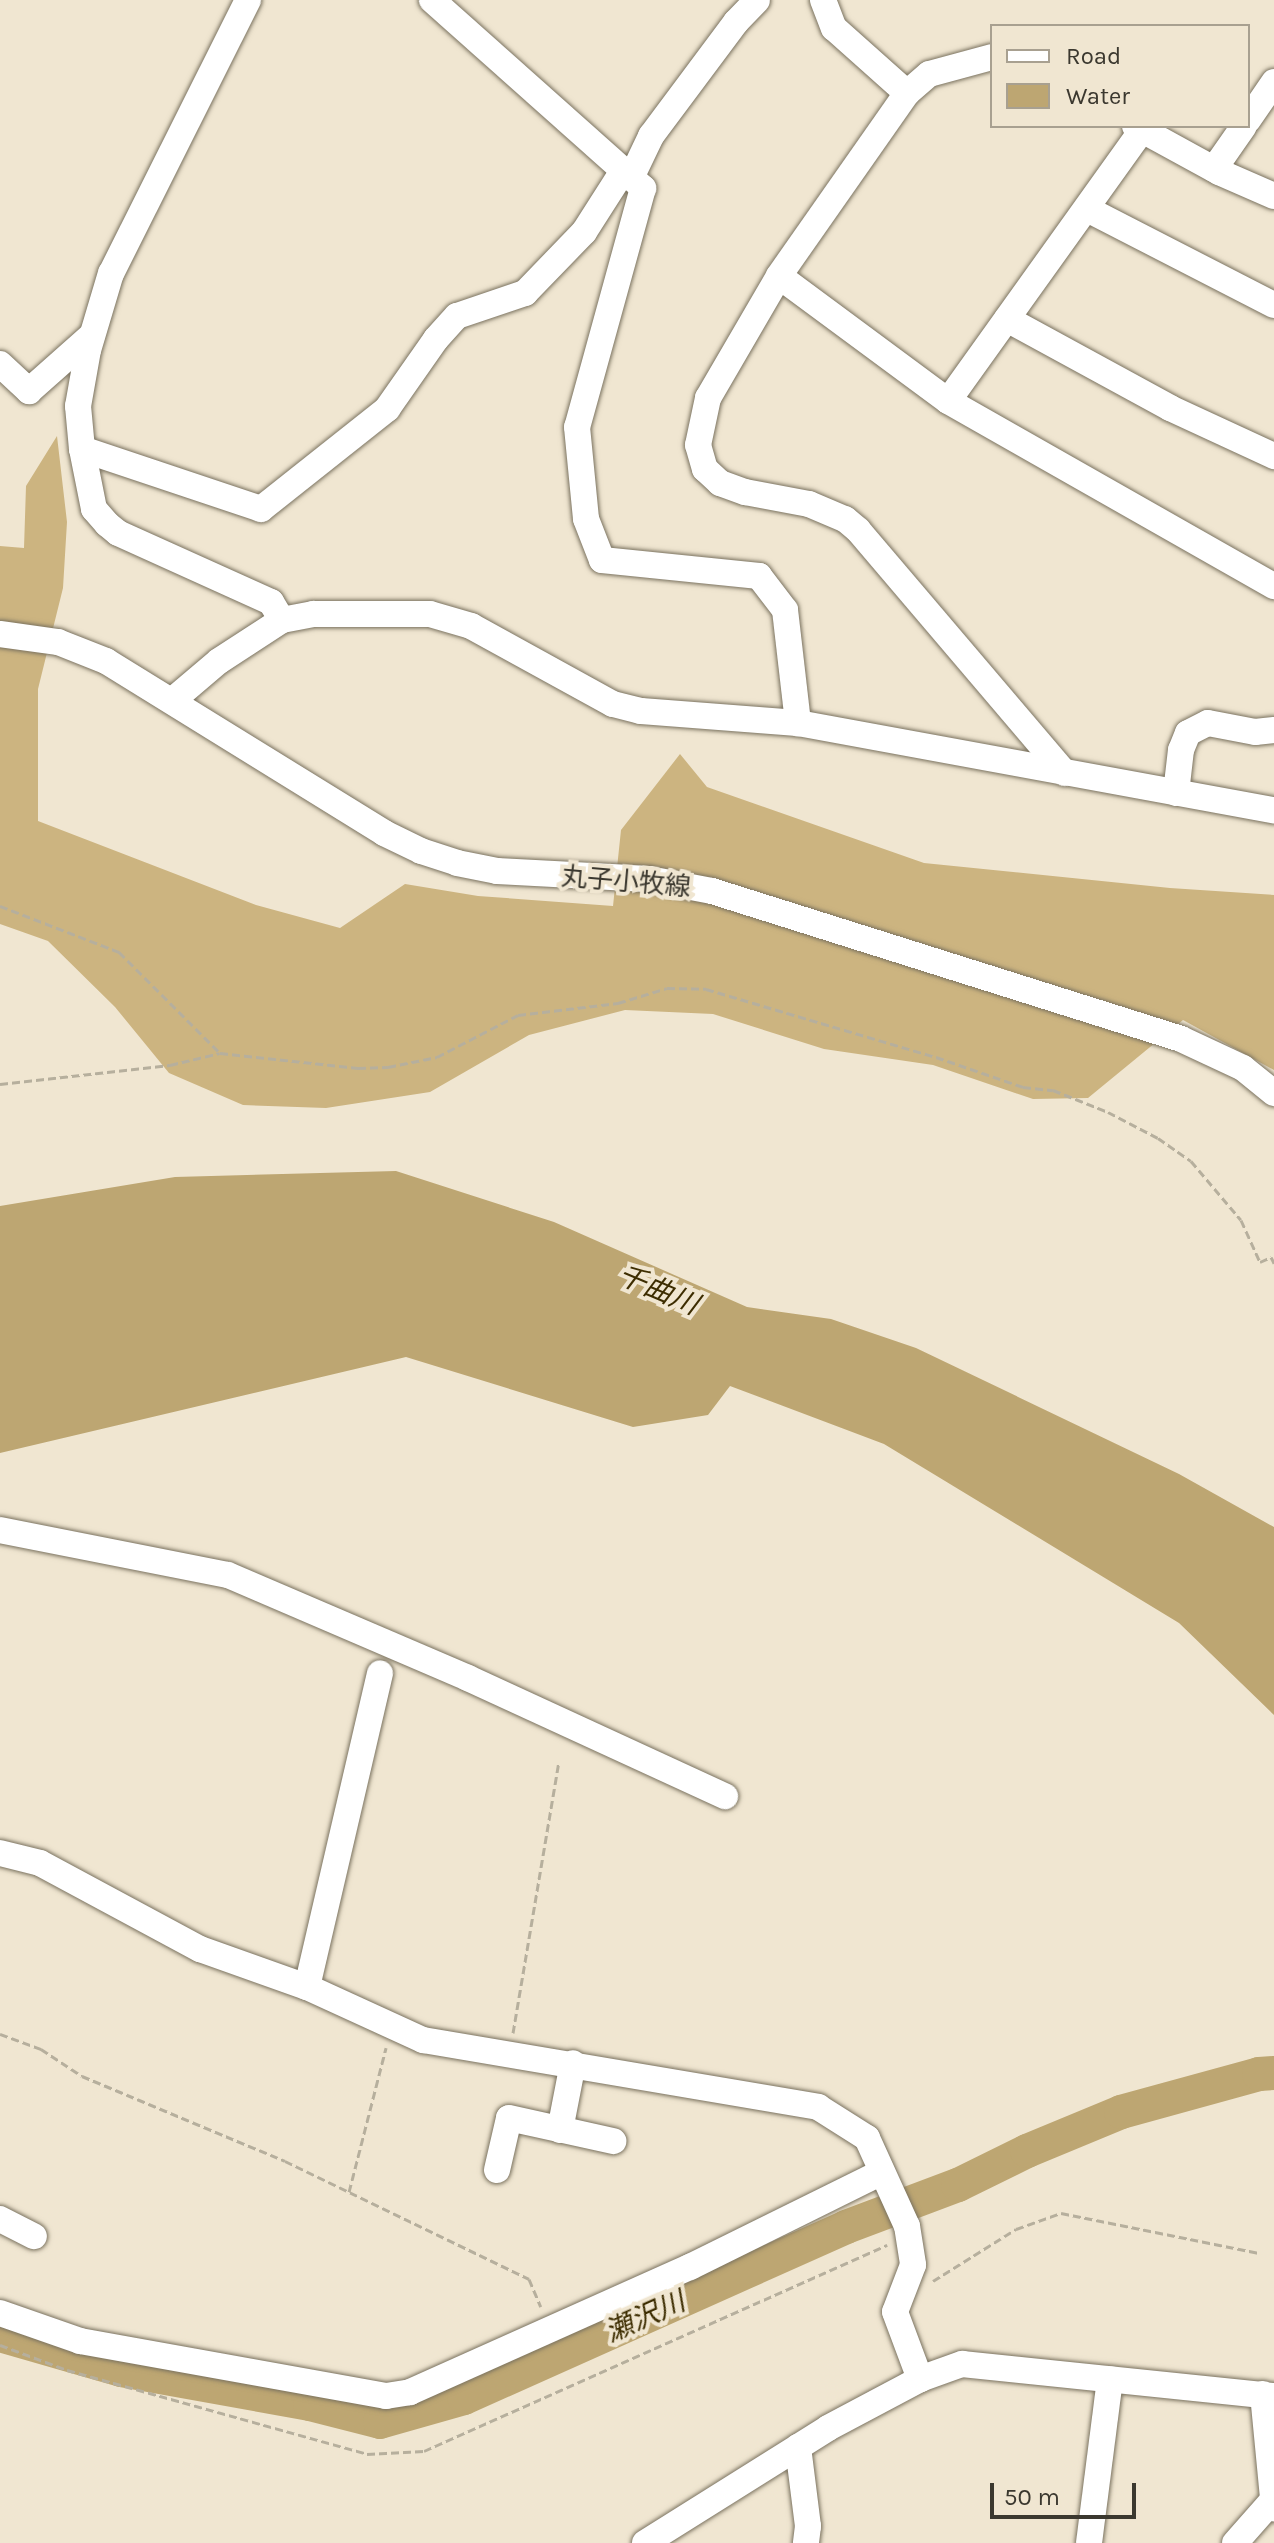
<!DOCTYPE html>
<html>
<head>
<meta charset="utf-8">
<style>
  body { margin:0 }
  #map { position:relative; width:1274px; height:2543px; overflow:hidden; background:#f0e6d1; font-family:Karla,"Noto Sans JP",sans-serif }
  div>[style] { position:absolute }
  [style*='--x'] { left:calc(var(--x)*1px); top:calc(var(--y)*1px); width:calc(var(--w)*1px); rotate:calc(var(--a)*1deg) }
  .forest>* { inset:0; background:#ccb480 }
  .water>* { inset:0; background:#bda672 }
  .river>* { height:34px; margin:-17px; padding:0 17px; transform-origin:17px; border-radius:17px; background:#bda672 }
  .path>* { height:3px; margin-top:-1.5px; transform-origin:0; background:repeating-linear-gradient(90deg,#b6af9d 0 8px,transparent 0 12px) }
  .roads { filter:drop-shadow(0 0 2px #7a725f) drop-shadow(0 0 2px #7a725f) }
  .minor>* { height:26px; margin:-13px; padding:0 13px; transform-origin:13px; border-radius:13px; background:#fff }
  span { translate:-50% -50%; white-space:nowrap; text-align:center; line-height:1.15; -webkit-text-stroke:8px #f0e6d1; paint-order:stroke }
  .street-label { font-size:26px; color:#3b382f }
  .water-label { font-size:28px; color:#3d2d01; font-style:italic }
  .legend { position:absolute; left:990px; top:24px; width:260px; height:104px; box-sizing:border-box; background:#f0e6d1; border:2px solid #a8a090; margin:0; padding:10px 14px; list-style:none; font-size:24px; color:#3b382f }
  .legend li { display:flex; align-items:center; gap:16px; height:40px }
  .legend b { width:40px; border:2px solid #a8a090 }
  .scale { position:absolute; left:990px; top:2483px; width:146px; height:36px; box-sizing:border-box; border:4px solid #3b382f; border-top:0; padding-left:10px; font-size:24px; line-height:28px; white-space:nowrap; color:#3b382f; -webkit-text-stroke:6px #f0e6d1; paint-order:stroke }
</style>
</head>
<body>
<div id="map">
  <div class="forest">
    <div style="clip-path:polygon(57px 436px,67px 522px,63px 588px,38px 689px,38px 821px,256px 905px,340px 928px,405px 884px,478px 896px,613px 906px,621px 830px,680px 754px,707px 787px,924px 863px,1170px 888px,1274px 895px,1274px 1070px,1183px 1020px,1088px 1098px,1033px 1099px,933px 1065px,824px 1049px,713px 1014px,625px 1010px,529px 1035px,430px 1092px,326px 1108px,243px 1105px,169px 1073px,115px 1007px,48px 941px,0 924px,0 546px,24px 548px,26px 486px)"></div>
  </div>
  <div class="water">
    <div style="clip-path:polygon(396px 1171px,554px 1222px,747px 1307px,831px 1319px,916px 1348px,1179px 1474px,1274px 1527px,1274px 1715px,1179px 1623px,884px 1444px,730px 1386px,708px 1415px,633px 1427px,406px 1357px,0 1453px,0 1206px,175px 1177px)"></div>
  </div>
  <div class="river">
    <div style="--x:0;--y:2335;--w:126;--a:16.1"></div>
    <div style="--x:121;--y:2370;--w:192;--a:10.2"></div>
    <div style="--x:310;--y:2404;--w:72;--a:14.4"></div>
    <div style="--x:380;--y:2422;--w:87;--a:-15.9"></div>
    <div style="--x:464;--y:2398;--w:419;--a:-24.1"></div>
    <div style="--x:846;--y:2227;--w:120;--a:-20.6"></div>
    <div style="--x:958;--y:2185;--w:77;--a:-26.2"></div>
    <div style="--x:1027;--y:2151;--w:102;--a:-22.5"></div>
    <div style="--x:1121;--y:2112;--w:143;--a:-15.4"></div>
    <div style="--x:1259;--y:2074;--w:15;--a:-4"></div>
  </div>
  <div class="path">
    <div style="--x:0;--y:906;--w:128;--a:21.1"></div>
    <div style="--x:119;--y:952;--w:143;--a:45"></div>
    <div style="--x:0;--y:1084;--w:171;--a:-6.4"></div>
    <div style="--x:170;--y:1065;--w:51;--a:-13.5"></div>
    <div style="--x:220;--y:1053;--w:139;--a:6.2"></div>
    <div style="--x:358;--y:1068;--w:30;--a:-2"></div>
    <div style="--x:388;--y:1067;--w:50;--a:-11.5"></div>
    <div style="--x:437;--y:1057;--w:91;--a:-27.4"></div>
    <div style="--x:518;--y:1015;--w:101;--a:-6.8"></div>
    <div style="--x:618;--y:1003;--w:51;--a:-17"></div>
    <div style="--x:667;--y:988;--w:39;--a:1"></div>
    <div style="--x:706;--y:989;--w:240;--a:16.5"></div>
    <div style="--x:936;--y:1057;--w:92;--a:19"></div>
    <div style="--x:1023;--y:1087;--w:30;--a:6"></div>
    <div style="--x:1053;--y:1090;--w:59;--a:21.8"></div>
    <div style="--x:1108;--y:1112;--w:56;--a:27.5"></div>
    <div style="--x:1158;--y:1138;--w:40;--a:34.9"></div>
    <div style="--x:1191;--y:1161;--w:77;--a:49.7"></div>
    <div style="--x:1241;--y:1220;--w:46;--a:65.7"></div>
    <div style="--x:1260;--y:1262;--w:12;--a:-24"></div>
    <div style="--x:1271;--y:1257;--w:7;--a:63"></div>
    <div style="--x:513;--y:2033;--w:275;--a:-80.4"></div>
    <div style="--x:0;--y:2034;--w:44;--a:20.1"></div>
    <div style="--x:41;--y:2049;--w:49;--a:33.4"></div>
    <div style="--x:82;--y:2076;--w:220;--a:22.7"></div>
    <div style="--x:285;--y:2161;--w:271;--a:25.8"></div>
    <div style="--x:529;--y:2279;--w:30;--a:67"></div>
    <div style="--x:349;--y:2192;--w:149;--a:-75.6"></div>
    <div style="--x:933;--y:2281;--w:98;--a:-32.1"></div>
    <div style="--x:1016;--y:2229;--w:48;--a:-19.6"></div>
    <div style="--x:1061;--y:2213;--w:202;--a:11.4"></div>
    <div style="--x:0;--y:2345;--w:72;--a:20.5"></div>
    <div style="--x:67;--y:2370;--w:312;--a:15.6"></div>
    <div style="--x:367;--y:2454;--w:57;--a:-3"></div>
    <div style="--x:424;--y:2451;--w:507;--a:-23.99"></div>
  </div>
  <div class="roads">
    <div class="minor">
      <div style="--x:248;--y:0;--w:305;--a:116.6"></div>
      <div style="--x:111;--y:273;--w:80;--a:106.6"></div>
      <div style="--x:88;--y:350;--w:57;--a:100.1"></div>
      <div style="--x:78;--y:406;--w:43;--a:84.7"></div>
      <div style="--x:82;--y:449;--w:61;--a:78.7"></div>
      <div style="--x:94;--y:509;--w:20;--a:49"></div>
      <div style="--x:107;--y:524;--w:14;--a:39"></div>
      <div style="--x:118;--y:533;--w:168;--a:24.3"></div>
      <div style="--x:271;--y:602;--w:21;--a:59"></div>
      <div style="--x:432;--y:0;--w:283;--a:41.7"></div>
      <div style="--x:643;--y:188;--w:248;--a:105.4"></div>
      <div style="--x:577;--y:427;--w:92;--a:84.4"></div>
      <div style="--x:586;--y:519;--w:44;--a:68.7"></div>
      <div style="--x:602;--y:560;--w:158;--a:5.8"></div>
      <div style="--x:759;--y:576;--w:43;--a:52.6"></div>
      <div style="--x:785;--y:610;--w:114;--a:83.4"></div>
      <div style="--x:823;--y:0;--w:30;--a:69"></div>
      <div style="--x:834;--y:28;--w:98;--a:41.7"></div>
      <div style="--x:992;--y:57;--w:65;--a:164.9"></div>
      <div style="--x:929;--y:74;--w:29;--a:139"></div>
      <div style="--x:907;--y:93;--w:223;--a:125"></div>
      <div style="--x:779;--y:276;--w:141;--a:120.2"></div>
      <div style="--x:708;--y:398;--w:48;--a:102"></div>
      <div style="--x:698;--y:445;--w:25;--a:74"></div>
      <div style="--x:705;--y:469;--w:21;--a:43"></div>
      <div style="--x:720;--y:483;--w:27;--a:20"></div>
      <div style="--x:745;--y:492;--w:65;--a:10.6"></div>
      <div style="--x:809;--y:504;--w:39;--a:23"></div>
      <div style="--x:845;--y:519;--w:17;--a:40"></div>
      <div style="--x:858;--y:530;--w:319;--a:49.6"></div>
      <div style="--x:1248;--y:120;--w:46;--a:-55.6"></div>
      <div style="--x:1135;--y:126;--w:96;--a:28.7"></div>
      <div style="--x:1219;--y:172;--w:60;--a:23.6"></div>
      <div style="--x:1214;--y:169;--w:52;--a:-55.1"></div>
      <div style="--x:631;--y:178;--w:47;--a:-64.5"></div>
      <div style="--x:651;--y:136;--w:142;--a:-53.3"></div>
      <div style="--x:736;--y:22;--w:30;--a:-46"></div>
      <div style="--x:1087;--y:209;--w:210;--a:27.2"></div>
      <div style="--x:779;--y:276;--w:210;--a:36.5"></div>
      <div style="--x:948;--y:401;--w:375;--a:29.6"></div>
      <div style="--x:1007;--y:319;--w:186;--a:28.6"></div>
      <div style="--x:1170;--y:408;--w:115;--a:24.8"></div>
      <div style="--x:0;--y:364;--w:40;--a:43"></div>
      <div style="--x:29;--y:391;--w:84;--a:-41.6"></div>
      <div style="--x:948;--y:401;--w:333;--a:-54.4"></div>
      <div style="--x:82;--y:449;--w:189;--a:18.5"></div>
      <div style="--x:261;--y:509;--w:161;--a:-38.4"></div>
      <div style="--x:387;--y:409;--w:85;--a:-55"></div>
      <div style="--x:436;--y:339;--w:31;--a:-48"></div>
      <div style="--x:457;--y:316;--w:72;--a:-18.7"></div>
      <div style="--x:525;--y:293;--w:85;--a:-46"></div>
      <div style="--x:584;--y:232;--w:72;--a:-57.4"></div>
      <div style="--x:0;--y:634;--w:59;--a:7.9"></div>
      <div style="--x:58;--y:642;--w:52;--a:21.6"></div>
      <div style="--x:106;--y:661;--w:327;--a:31.7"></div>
      <div style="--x:384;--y:833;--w:41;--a:25.9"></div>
      <div style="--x:421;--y:851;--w:38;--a:18"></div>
      <div style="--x:457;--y:863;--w:41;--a:11.3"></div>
      <div style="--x:497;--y:871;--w:152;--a:3"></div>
      <div style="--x:649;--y:879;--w:64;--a:10.8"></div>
      <div style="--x:712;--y:891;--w:492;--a:17.5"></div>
      <div style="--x:1181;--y:1039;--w:68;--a:25.1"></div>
      <div style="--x:1243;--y:1068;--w:40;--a:39"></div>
      <div style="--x:173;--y:700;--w:60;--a:-40.3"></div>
      <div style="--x:219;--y:661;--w:75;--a:-33.1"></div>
      <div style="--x:282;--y:620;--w:32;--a:-11"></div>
      <div style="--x:313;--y:614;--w:117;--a:0"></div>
      <div style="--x:430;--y:614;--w:43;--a:16.3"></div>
      <div style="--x:471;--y:626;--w:162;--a:28.8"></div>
      <div style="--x:613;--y:704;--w:29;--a:14"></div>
      <div style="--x:641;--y:711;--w:157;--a:4.4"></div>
      <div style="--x:798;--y:723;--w:484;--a:10.4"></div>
      <div style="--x:1176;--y:793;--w:43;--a:-83.4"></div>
      <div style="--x:1181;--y:750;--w:18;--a:-68"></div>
      <div style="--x:1188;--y:733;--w:22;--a:-27"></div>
      <div style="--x:1208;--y:723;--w:48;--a:10.8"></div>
      <div style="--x:1255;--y:732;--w:19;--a:-6"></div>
      <div style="--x:0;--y:1530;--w:232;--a:11.2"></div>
      <div style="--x:228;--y:1575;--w:261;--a:23.2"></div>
      <div style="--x:468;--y:1678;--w:283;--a:24.7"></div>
      <div style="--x:0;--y:1853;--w:41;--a:14"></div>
      <div style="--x:40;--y:1863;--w:182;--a:28.3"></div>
      <div style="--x:200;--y:1949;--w:114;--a:19.6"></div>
      <div style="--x:307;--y:1987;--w:128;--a:24.6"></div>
      <div style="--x:423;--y:2040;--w:401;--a:9.6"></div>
      <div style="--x:818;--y:2107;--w:58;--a:32.3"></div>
      <div style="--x:867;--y:2138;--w:97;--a:65.6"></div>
      <div style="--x:907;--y:2226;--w:39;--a:81"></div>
      <div style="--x:913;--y:2265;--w:50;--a:111"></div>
      <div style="--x:895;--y:2312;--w:72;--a:69.5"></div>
      <div style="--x:307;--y:1987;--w:322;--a:-76.9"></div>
      <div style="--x:560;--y:2130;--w:68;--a:-79"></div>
      <div style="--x:497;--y:2170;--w:53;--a:-77"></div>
      <div style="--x:509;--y:2118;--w:107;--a:12.5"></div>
      <div style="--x:0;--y:2219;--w:38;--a:27"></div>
      <div style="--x:0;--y:2313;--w:85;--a:19.3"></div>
      <div style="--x:80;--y:2341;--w:311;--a:10.2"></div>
      <div style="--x:386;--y:2396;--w:24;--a:-9"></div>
      <div style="--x:410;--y:2392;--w:307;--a:-24.1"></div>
      <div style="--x:690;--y:2267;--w:214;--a:-26.3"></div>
      <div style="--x:1263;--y:2394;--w:115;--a:84.5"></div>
      <div style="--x:798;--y:2447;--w:80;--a:82.8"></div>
      <div style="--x:808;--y:2526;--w:17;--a:97"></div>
      <div style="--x:645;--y:2543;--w:216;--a:-32.1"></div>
      <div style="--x:828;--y:2428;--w:104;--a:-28"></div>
      <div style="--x:920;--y:2379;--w:45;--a:-19.7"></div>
      <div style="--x:962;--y:2364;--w:314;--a:5.9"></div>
      <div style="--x:1089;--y:2543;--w:165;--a:-82.7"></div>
      <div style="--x:1235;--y:2543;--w:56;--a:-48.6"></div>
    </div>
  </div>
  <div class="street-label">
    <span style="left:626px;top:882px;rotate:5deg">丸子小牧線</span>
  </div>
  <div class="water-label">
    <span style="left:658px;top:1290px;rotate:23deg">千曲川</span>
    <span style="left:645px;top:2317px;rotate:-24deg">瀬沢川</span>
  </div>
  <ul class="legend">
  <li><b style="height:10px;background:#fff"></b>Road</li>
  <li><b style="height:22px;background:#bda672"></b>Water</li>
  </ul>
  <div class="scale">50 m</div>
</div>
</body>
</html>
